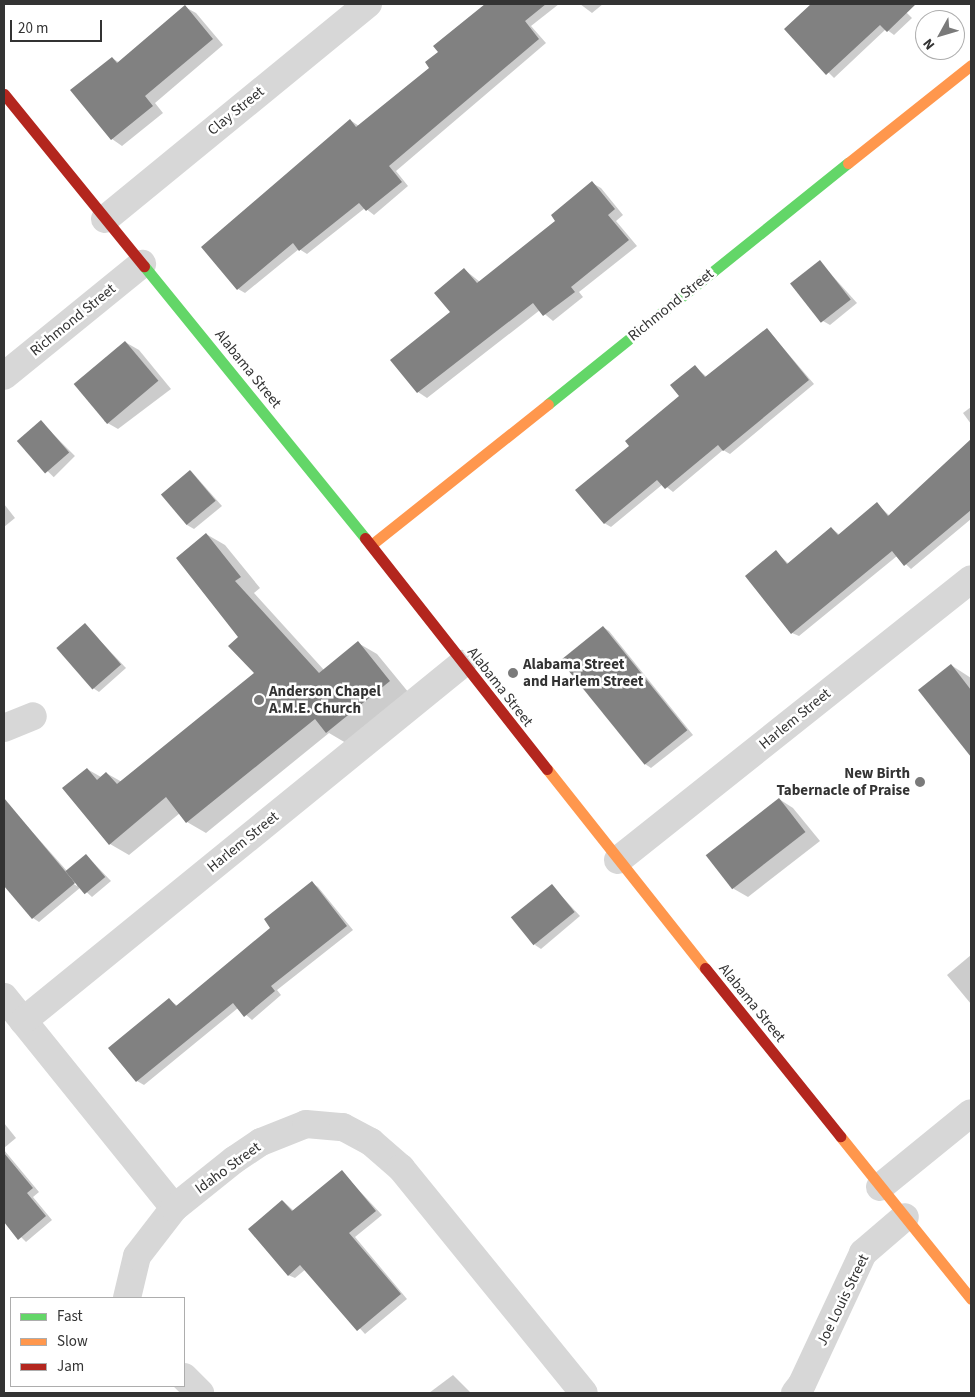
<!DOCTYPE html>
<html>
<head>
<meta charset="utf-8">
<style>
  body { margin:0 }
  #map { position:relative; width:975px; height:1397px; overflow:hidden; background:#fff; font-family:"Source Sans 3",sans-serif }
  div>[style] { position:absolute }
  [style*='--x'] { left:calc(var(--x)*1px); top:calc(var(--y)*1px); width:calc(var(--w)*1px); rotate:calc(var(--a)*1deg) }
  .shadow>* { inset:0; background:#0003; transform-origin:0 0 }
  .building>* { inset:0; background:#818181; transform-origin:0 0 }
  .street>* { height:28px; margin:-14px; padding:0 14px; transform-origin:14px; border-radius:14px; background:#d7d7d7 }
  .fast>* { height:11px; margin:-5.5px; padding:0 5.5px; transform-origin:5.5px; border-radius:5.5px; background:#63d668 }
  .slow>* { height:11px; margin:-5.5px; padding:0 5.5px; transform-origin:5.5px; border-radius:5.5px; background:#ff974d }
  .jam>* { height:11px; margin:-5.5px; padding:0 5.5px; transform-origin:5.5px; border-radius:5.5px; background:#b3261e }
  .dots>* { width:14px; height:14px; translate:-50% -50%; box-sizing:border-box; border:2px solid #fff; border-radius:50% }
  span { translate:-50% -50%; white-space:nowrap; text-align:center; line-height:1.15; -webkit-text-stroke:5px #fff; paint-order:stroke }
  .street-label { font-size:15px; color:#333 }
  .poi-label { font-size:15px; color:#333; font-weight:700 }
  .left { translate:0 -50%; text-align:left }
  .right { translate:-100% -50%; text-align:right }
  .frame { position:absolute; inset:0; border:5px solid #333; pointer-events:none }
  .legend { position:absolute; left:10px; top:1297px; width:175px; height:90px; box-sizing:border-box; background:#fff; border:1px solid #adadad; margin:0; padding:6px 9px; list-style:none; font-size:15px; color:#333 }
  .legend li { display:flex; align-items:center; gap:10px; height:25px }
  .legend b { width:25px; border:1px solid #adadad }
  .north { position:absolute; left:915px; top:10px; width:50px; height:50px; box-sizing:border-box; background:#fff; border:1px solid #adadad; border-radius:50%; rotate:231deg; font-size:14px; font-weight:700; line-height:20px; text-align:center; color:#333 }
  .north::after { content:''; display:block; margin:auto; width:18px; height:22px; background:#7a7a7a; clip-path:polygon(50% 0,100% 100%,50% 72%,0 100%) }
  .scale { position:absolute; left:10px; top:20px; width:92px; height:22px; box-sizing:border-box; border:2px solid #333; border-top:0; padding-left:6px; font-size:15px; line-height:18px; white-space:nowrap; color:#333; -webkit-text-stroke:4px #fff; paint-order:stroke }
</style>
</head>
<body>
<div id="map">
  <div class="shadow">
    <div style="clip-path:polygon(487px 4px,559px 4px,531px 26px,546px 43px,396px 171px,408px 186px,374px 215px,365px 208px,307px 254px,299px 249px,245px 293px,238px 289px,350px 120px,359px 126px,431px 68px,440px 52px,435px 46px)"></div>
    <div style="clip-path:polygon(580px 4px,603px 4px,592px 13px)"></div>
    <div style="clip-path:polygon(813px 4px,830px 7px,833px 4px,908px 4px,911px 7px,906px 12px,912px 18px,894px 35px,886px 29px,834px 78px,785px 29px)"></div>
    <div style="clip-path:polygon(185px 7px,196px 13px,223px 45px,155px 103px,163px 113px,122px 146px,112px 139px,72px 91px,112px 58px,120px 63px)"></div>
    <div style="clip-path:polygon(592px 183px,601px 188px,623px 215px,616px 221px,637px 246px,579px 292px,583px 297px,553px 321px,540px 310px,427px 398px,418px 392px,392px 360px,452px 312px,465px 270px,480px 282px,557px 221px)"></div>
    <div style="clip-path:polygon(820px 262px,857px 303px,830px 325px,823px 321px)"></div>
    <div style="clip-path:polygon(767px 329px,814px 384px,730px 454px,723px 450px,673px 492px,663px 484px,611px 527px,604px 523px,631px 446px,681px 396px,695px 367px,707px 377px)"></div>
    <div style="clip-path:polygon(125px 342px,139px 350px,171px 389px,118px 429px,104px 421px)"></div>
    <div style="clip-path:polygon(971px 407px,971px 424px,963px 413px)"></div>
    <div style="left:41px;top:422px;width:48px;height:30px;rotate:45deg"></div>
    <div style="clip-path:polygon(971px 441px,971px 519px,911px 569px,897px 556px,799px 636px,792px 633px,776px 552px,789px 564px,831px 528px,840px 535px,877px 504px,890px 516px)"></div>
    <div style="clip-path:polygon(191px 471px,222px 506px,194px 529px,187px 525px)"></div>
    <div style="clip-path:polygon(4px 504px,15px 518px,4px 527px)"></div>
    <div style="clip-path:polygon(206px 534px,225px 545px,260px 588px,254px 593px,324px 670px,358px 643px,377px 654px,409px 693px,346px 743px,329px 733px,206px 833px,187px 822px,180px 813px,129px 855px,110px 844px,87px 769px,101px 777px,106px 773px,122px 782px,255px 674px,240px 637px)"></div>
    <div style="clip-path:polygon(85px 625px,126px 668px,99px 692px,93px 688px)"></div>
    <div style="clip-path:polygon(603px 627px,609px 631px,693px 735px,651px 768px,645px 764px)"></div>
    <div style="clip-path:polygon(951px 665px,971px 678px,971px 755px,920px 691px)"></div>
    <div style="clip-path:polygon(779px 799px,793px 808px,820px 841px,748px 897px,734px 889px,708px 856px)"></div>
    <div style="clip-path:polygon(evenodd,12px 809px,67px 871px,86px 855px,111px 881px,92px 897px,81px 887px,39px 922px,33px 918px,4px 879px,4px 815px,12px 809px,70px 879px,77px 883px,77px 886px,69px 881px,70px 879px)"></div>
    <div style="clip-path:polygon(312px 883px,318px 887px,353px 930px,277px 990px,281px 995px,252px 1020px,238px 1008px,144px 1085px,137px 1081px,169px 1000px,178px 1006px,272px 928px)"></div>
    <div style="clip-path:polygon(552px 886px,580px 916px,541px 949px,535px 945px)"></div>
    <div style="clip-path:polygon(971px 955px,971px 1004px,947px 975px)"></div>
    <div style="clip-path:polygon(4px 1123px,16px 1138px,4px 1148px)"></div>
    <div style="clip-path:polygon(4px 1150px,39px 1192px,33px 1197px,52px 1220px,26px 1242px,4px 1220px)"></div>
    <div style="clip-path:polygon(342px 1172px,382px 1215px,355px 1237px,407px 1299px,365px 1334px,306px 1269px,295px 1278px,288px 1275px,283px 1201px,294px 1211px)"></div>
    <div style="clip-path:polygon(453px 1375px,471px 1393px,429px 1393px)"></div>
  </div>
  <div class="building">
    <div style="clip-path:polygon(485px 4px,546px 4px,525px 21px,539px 39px,389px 166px,402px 182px,366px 211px,359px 203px,299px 251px,293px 243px,237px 290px,201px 247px,350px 119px,356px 127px,429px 68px,425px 62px,438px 52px,433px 46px)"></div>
    <div style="clip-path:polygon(811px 4px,916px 4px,887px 32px,880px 25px,826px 75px,784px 29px)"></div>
    <div style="clip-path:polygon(185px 5px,213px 39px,145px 96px,153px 106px,111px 140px,70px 90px,112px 57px,117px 63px)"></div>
    <div style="clip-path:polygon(592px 181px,615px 209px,608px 215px,629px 240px,571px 287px,575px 292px,543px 316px,533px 303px,417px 393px,390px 360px,450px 312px,434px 293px,464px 268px,477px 283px,555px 221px,551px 215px)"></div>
    <div style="left:820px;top:260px;width:50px;height:38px;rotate:52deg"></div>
    <div style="clip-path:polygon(767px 328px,809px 380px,723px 451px,718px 445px,665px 489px,657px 480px,604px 524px,575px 490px,629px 446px,625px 441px,679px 396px,670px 385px,695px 365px,705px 377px)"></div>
    <div style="left:125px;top:341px;width:52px;height:67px;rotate:50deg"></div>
    <div style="left:41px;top:420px;width:43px;height:32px;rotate:49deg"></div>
    <div style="clip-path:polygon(971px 439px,971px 510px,904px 566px,892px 551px,791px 634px,745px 576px,776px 550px,787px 564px,831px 527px,838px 535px,877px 502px,888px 516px)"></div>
    <div style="left:190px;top:470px;width:40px;height:38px;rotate:50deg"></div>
    <div style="clip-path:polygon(206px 533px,241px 577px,235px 581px,319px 673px,358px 641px,390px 681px,326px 733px,315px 719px,186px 823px,166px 797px,109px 845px,62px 788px,87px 768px,97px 780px,106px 772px,117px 784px,254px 673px,228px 646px,238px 637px,176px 558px)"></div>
    <div style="left:85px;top:623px;width:55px;height:38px;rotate:49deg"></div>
    <div style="left:603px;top:626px;width:134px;height:55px;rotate:51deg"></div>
    <div style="clip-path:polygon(951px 664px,971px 690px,971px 757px,918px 690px)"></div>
    <div style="clip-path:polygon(4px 798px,75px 883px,32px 919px,4px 886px)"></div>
    <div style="left:779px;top:798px;width:43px;height:93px;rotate:52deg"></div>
    <div style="left:86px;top:854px;width:30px;height:27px;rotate:50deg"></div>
    <div style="clip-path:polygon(312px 881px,347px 926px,271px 986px,275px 991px,244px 1017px,233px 1003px,136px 1082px,108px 1048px,169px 998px,176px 1006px,270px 928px,264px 919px)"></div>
    <div style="left:552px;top:884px;width:36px;height:53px;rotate:51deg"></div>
    <div style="clip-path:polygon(4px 1153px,33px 1188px,27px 1193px,46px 1216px,18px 1240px,4px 1222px)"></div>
    <div style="clip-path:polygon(342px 1170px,376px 1211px,349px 1233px,401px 1294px,357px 1331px,300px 1265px,288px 1276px,248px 1229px,282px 1200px,292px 1211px)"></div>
  </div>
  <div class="street">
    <div style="--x:105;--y:219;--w:340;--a:-39.3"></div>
    <div style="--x:4;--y:376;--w:178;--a:-39.1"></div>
    <div style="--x:4;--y:728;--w:31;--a:-22"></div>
    <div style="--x:618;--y:860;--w:451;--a:-38.5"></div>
    <div style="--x:4;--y:997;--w:271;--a:51.1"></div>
    <div style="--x:23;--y:1021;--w:566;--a:-39.12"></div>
    <div style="--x:880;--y:1187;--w:117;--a:-39.1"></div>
    <div style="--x:127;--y:1298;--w:43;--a:-76.6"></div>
    <div style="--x:137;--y:1256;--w:61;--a:-52.4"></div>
    <div style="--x:174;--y:1208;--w:77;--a:-38.7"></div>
    <div style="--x:234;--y:1160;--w:32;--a:-34"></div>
    <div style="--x:261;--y:1142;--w:48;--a:-21.8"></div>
    <div style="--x:306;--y:1124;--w:37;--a:5"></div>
    <div style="--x:343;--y:1127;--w:32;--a:28"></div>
    <div style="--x:371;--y:1142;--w:40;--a:41"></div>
    <div style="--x:401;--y:1168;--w:290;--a:50.9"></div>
    <div style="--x:184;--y:1377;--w:23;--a:45"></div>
    <div style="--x:795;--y:1393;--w:11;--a:-52"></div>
    <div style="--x:802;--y:1384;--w:145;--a:-65"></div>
    <div style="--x:863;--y:1253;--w:55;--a:-40.6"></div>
  </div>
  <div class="fast">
    <div style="--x:144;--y:266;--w:350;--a:50.9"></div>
    <div style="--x:548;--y:404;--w:385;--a:-38.8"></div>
  </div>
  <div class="slow">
    <div style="--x:848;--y:163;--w:157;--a:-38.5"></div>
    <div style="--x:371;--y:545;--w:226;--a:-38.5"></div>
    <div style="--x:547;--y:769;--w:254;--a:51.6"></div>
    <div style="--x:840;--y:1136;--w:209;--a:51.2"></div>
  </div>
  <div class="jam">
    <div style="--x:4;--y:94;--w:222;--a:50.9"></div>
    <div style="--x:365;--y:538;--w:294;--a:51.8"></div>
    <div style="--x:705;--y:968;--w:216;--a:51.2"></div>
  </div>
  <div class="dots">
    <div style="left:513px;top:673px;background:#7a7a7a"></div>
    <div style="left:259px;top:700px;background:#7a7a7a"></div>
    <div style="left:920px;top:782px;background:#7a7a7a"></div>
  </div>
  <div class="street-label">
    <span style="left:236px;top:111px;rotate:-39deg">Clay Street</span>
    <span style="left:671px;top:305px;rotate:-39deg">Richmond Street</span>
    <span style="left:73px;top:320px;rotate:-39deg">Richmond Street</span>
    <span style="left:248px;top:369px;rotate:51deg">Alabama Street</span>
    <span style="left:500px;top:687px;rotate:52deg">Alabama Street</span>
    <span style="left:795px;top:719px;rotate:-39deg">Harlem Street</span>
    <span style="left:243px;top:842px;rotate:-39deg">Harlem Street</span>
    <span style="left:752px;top:1003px;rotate:51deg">Alabama Street</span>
    <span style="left:228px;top:1168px;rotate:-36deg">Idaho Street</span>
    <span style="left:843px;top:1300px;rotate:-64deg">Joe Louis Street</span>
  </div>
  <div class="poi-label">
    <span class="left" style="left:523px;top:673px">Alabama Street<br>and Harlem Street</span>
    <span class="left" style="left:269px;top:700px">Anderson Chapel<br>A.M.E. Church</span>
    <span class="right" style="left:910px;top:782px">New Birth<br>Tabernacle of Praise</span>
  </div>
  <div class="frame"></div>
  <ul class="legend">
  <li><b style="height:6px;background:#63d668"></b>Fast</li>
  <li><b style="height:6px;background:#ff974d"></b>Slow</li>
  <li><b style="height:6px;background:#b3261e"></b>Jam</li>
  </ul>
  <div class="north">N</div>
  <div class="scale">20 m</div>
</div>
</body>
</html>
